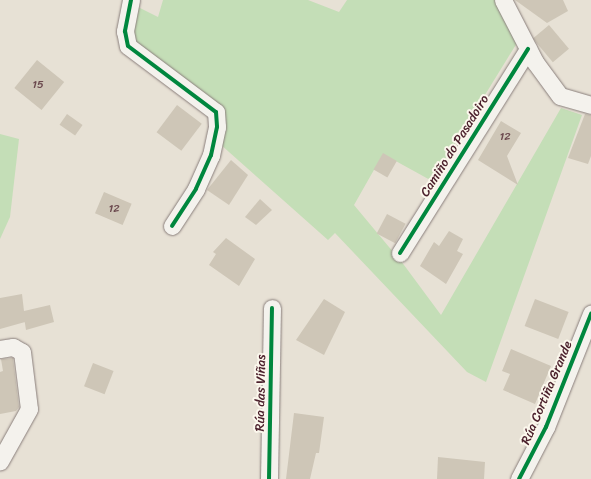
<!DOCTYPE html>
<html>
<head>
<meta charset="utf-8">
<style>
  body { margin:0 }
  #map { position:relative; width:591px; height:479px; overflow:hidden; background:#e7e1d5; font-family:Sriracha,sans-serif }
  div>[style] { position:absolute }
  [style*='--x'] { left:calc(var(--x)*1px); top:calc(var(--y)*1px); width:calc(var(--w)*1px); rotate:calc(var(--a)*1deg) }
  .green>* { inset:0; background:#c4deb7 }
  .building>* { inset:0; background:#cec6b7; transform-origin:0 0 }
  .roads { filter:drop-shadow(0 0 1px #897e7b) drop-shadow(0 0 1px #897e7b) }
  .street>* { height:17px; margin:-8.5px; padding:0 8.5px; transform-origin:8.5px; border-radius:8.5px; background:#f4f2ed }
  .cycleway>* { height:4px; margin:-2px; padding:0 2px; transform-origin:2px; border-radius:2px; background:#00873e }
  span { translate:-50% -50%; white-space:nowrap; text-align:center; line-height:1.15; -webkit-text-stroke:4px #fbf7ec; paint-order:stroke }
  .number-label { font-size:11px; color:#6b494e }
  .number-label span { -webkit-text-stroke-width:0 }
  .street-label { font-size:13px; color:#4a1f2b }
</style>
</head>
<body>
<div id="map">
  <div class="green">
    <div style="clip-path:polygon(163px 0,308px 0,339px 12px,347px 0,497px 0,517px 43px,432px 181px,383px 154px,354px 205px,404px 265px,441px 315px,561px 108px,582px 115px,486px 382px,467px 372px,335px 233px,328px 240px,220px 144px,225px 125px,133px 41px,132px 33px,138px 7px,158px 17px)"></div>
    <div style="clip-path:polygon(0 134px,19px 139px,10px 217px,0 239px)"></div>
  </div>
  <div class="building">
    <div style="clip-path:polygon(515px 0,563px 0,568px 11px,547px 23px)"></div>
    <div style="left:549px;top:25px;width:31px;height:21px;rotate:50deg"></div>
    <div style="left:37px;top:60px;width:35px;height:36px;rotate:39deg"></div>
    <div style="left:177px;top:105px;width:31px;height:34px;rotate:37deg"></div>
    <div style="left:67px;top:114px;width:19px;height:13px;rotate:35deg"></div>
    <div style="clip-path:polygon(585px 114px,591px 115px,591px 156px,588px 164px,568px 158px)"></div>
    <div style="clip-path:polygon(501px 121px,521px 133px,507px 156px,518px 185px,478px 160px)"></div>
    <div style="left:383px;top:153px;width:16px;height:19px;rotate:30deg"></div>
    <div style="clip-path:polygon(231px 160px,248px 175px,229px 205px,207px 190px)"></div>
    <div style="left:104px;top:192px;width:30px;height:23px;rotate:23deg"></div>
    <div style="clip-path:polygon(260px 199px,272px 210px,256px 225px,245px 217px)"></div>
    <div style="left:387px;top:214px;width:21px;height:22px;rotate:28deg"></div>
    <div style="clip-path:polygon(449px 231px,463px 239px,457px 251px,463px 254px,446px 284px,420px 266px,434px 242px,439px 246px)"></div>
    <div style="clip-path:polygon(226px 238px,255px 259px,239px 286px,209px 265px,216px 254px,213px 252px)"></div>
    <div style="clip-path:polygon(22px 294px,24px 311px,50px 305px,54px 322px,26px 330px,24px 317px,25px 322px,0 329px,0 298px)"></div>
    <div style="clip-path:polygon(324px 299px,345px 312px,324px 355px,296px 340px)"></div>
    <div style="left:535px;top:299px;width:36px;height:29px;rotate:21deg"></div>
    <div style="clip-path:polygon(511px 349px,551px 366px,535px 404px,503px 390px,510px 374px,502px 371px)"></div>
    <div style="clip-path:polygon(13px 358px,19px 407px,16px 411px,0 414px,0 372px,3px 371px,1px 359px)"></div>
    <div style="left:93px;top:363px;width:22px;height:25px;rotate:21deg"></div>
    <div style="clip-path:polygon(294px 413px,324px 417px,319px 453px,316px 453px,310px 479px,286px 479px)"></div>
    <div style="clip-path:polygon(438px 457px,485px 462px,484px 479px,437px 479px)"></div>
  </div>
  <div class="roads">
    <div class="street">
      <div style="--x:131;--y:0;--w:32;--a:101"></div>
      <div style="--x:125;--y:31;--w:15;--a:79"></div>
      <div style="--x:128;--y:46;--w:110;--a:36.9"></div>
      <div style="--x:216;--y:112;--w:15;--a:86"></div>
      <div style="--x:217;--y:127;--w:29;--a:102"></div>
      <div style="--x:211;--y:155;--w:37;--a:114"></div>
      <div style="--x:196;--y:189;--w:44;--a:123"></div>
      <div style="--x:503;--y:0;--w:70;--a:62.7"></div>
      <div style="--x:535;--y:62;--w:42;--a:53.7"></div>
      <div style="--x:560;--y:96;--w:32;--a:16"></div>
      <div style="--x:400;--y:253;--w:241;--a:-57.9"></div>
      <div style="--x:0;--y:349;--w:13;--a:-9"></div>
      <div style="--x:13;--y:347;--w:10;--a:29"></div>
      <div style="--x:22;--y:352;--w:57;--a:83"></div>
      <div style="--x:29;--y:409;--w:60;--a:119.1"></div>
      <div style="--x:269;--y:479;--w:171;--a:-89"></div>
      <div style="--x:519;--y:479;--w:59;--a:-62.6"></div>
      <div style="--x:546;--y:427;--w:122;--a:-68.3"></div>
    </div>
  </div>
  <div class="cycleway">
    <div style="--x:131;--y:0;--w:32;--a:101"></div>
    <div style="--x:125;--y:31;--w:15;--a:79"></div>
    <div style="--x:128;--y:46;--w:110;--a:36.9"></div>
    <div style="--x:216;--y:112;--w:15;--a:86"></div>
    <div style="--x:217;--y:127;--w:29;--a:102"></div>
    <div style="--x:211;--y:155;--w:37;--a:114"></div>
    <div style="--x:196;--y:189;--w:44;--a:123"></div>
    <div style="--x:400;--y:253;--w:241;--a:-57.9"></div>
    <div style="--x:269;--y:479;--w:171;--a:-89"></div>
    <div style="--x:519;--y:479;--w:59;--a:-62.6"></div>
    <div style="--x:546;--y:427;--w:122;--a:-68.3"></div>
  </div>
  <div class="number-label">
    <span style="left:38px;top:85px">15</span>
    <span style="left:505px;top:137px">12</span>
    <span style="left:114px;top:209px">12</span>
  </div>
  <div class="street-label">
    <span style="left:455px;top:146px;rotate:-58deg">Camiño do Pasadoiro</span>
    <span style="left:261px;top:393px;rotate:-89deg">Rúa das Viñas</span>
    <span style="left:547px;top:393px;rotate:-67deg">Rúa Cortiña Grande</span>
  </div>
</div>
</body>
</html>
